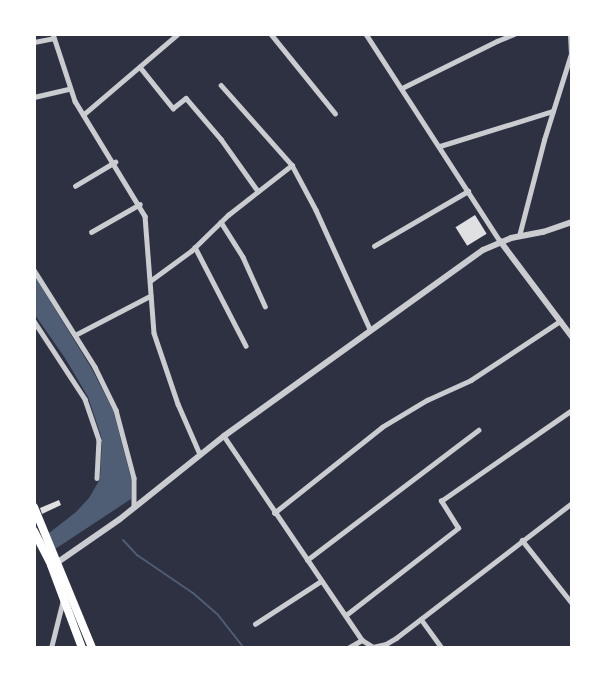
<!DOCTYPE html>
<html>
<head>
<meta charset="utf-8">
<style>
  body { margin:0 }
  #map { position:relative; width:606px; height:682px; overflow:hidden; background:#2d3142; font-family:"Space Grotesk",sans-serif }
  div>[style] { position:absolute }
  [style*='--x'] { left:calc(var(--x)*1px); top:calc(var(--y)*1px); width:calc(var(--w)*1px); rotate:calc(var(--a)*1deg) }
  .water>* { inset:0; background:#4f5d75 }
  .stream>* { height:2px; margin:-1px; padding:0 1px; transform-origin:1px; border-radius:1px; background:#4f5d75 }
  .building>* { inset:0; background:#e0e0e3; transform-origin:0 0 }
  .minor>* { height:4.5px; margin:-2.25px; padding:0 2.25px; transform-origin:2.25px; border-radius:2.25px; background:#caccd0 }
  .tertiary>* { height:6px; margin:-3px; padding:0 3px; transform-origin:3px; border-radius:3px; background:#caccd0 }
  .primary>* { height:8px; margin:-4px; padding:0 4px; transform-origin:4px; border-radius:4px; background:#fff }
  span { translate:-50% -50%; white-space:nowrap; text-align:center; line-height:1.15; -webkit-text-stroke:4.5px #fff; paint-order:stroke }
  .frame { position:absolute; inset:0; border:36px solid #fff; pointer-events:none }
</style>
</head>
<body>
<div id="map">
  <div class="water">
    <div style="clip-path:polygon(34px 275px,92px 369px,113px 410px,131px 478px,131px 499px,43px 557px,35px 544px,76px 512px,89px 498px,100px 479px,102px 439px,88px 397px,65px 358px,35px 315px)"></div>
  </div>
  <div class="stream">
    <div style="--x:123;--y:540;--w:21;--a:47"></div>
    <div style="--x:137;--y:555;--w:68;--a:34.2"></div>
    <div style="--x:193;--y:593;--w:33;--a:41"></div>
    <div style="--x:218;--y:615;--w:42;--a:51.8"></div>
  </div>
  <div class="building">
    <div style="left:475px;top:215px;width:22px;height:23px;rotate:58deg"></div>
    <div style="clip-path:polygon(59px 500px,61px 505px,42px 514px,40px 508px)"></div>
  </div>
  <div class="minor">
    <div style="--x:53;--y:34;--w:71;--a:71.8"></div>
    <div style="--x:75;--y:101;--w:135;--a:58.7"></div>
    <div style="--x:145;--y:216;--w:117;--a:85.6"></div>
    <div style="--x:154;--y:333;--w:75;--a:71.3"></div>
    <div style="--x:178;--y:404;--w:55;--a:66.3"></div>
    <div style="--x:271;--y:34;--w:102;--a:51"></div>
    <div style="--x:366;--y:34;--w:247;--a:57.1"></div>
    <div style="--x:34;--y:42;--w:20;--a:-11"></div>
    <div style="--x:140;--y:67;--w:53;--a:51.2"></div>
    <div style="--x:173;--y:108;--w:16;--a:-38"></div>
    <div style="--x:186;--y:98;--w:54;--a:49.5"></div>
    <div style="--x:221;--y:139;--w:64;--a:54.6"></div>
    <div style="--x:221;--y:85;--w:107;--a:48.4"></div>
    <div style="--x:292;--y:165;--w:51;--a:61.9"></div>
    <div style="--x:316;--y:210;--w:131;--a:65.6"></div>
    <div style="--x:402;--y:88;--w:106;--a:-26.3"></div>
    <div style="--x:497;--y:41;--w:18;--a:-22"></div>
    <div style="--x:34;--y:97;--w:37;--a:-13"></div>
    <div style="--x:83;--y:115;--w:125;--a:-40.5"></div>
    <div style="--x:440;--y:146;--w:118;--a:-17.2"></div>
    <div style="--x:75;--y:186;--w:47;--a:-31"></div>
    <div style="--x:221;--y:222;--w:41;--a:57.8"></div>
    <div style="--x:243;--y:257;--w:54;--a:65.8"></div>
    <div style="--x:91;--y:232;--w:56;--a:-29.7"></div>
    <div style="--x:519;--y:236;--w:99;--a:-75.4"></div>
    <div style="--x:544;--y:140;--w:90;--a:-72.6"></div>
    <div style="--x:571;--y:54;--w:20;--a:-93"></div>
    <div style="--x:374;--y:246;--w:109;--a:-30.3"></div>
    <div style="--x:195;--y:247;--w:111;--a:62.7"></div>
    <div style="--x:34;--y:270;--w:115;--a:57.8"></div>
    <div style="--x:95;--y:367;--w:48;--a:64"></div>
    <div style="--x:116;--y:410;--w:70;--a:75.2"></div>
    <div style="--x:134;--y:478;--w:29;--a:90"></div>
    <div style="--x:150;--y:281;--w:51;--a:-36.2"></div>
    <div style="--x:191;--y:251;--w:52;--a:-44.2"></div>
    <div style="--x:228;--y:215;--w:81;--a:-38"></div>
    <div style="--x:34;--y:321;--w:93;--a:56.8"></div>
    <div style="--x:85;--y:399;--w:43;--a:71.1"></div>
    <div style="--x:99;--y:440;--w:38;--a:93"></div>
    <div style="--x:75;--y:335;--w:85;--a:-27.5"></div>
    <div style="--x:224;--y:436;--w:246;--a:55.9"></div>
    <div style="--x:362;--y:640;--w:13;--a:32"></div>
    <div style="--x:373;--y:647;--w:13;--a:-13"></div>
    <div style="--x:386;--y:644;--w:12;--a:-31"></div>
    <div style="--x:396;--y:638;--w:222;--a:-37.5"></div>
    <div style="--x:274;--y:513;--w:138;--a:-38.5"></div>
    <div style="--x:382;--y:427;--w:52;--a:-31"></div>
    <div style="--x:427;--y:400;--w:48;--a:-24.4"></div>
    <div style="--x:471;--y:380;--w:107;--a:-33.5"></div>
    <div style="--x:522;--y:540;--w:80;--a:51.6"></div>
    <div style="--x:307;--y:560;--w:215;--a:-37.2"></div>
    <div style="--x:346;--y:615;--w:142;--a:-37.8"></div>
    <div style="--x:458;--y:528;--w:32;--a:-122"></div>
    <div style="--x:441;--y:501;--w:160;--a:-34.8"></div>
    <div style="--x:421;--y:619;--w:36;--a:54"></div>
    <div style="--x:255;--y:624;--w:79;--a:-33.1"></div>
    <div style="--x:51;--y:648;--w:49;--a:-76"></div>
    <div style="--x:348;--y:648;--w:16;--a:-30"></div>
  </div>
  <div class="tertiary">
    <div style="--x:500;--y:241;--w:120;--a:53.1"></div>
    <div style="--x:58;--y:562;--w:75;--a:-34.7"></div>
    <div style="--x:120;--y:519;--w:133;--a:-38.6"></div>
    <div style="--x:224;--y:436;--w:319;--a:-35.7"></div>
    <div style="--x:483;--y:250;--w:30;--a:-23"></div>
    <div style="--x:511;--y:238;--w:33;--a:-11"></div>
    <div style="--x:543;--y:232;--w:31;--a:-19"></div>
  </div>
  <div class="primary">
    <div style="--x:34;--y:507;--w:152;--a:67.6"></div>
    <div style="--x:34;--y:531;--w:38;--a:63"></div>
    <div style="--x:51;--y:565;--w:89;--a:69.5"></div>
  </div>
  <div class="frame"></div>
</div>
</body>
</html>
